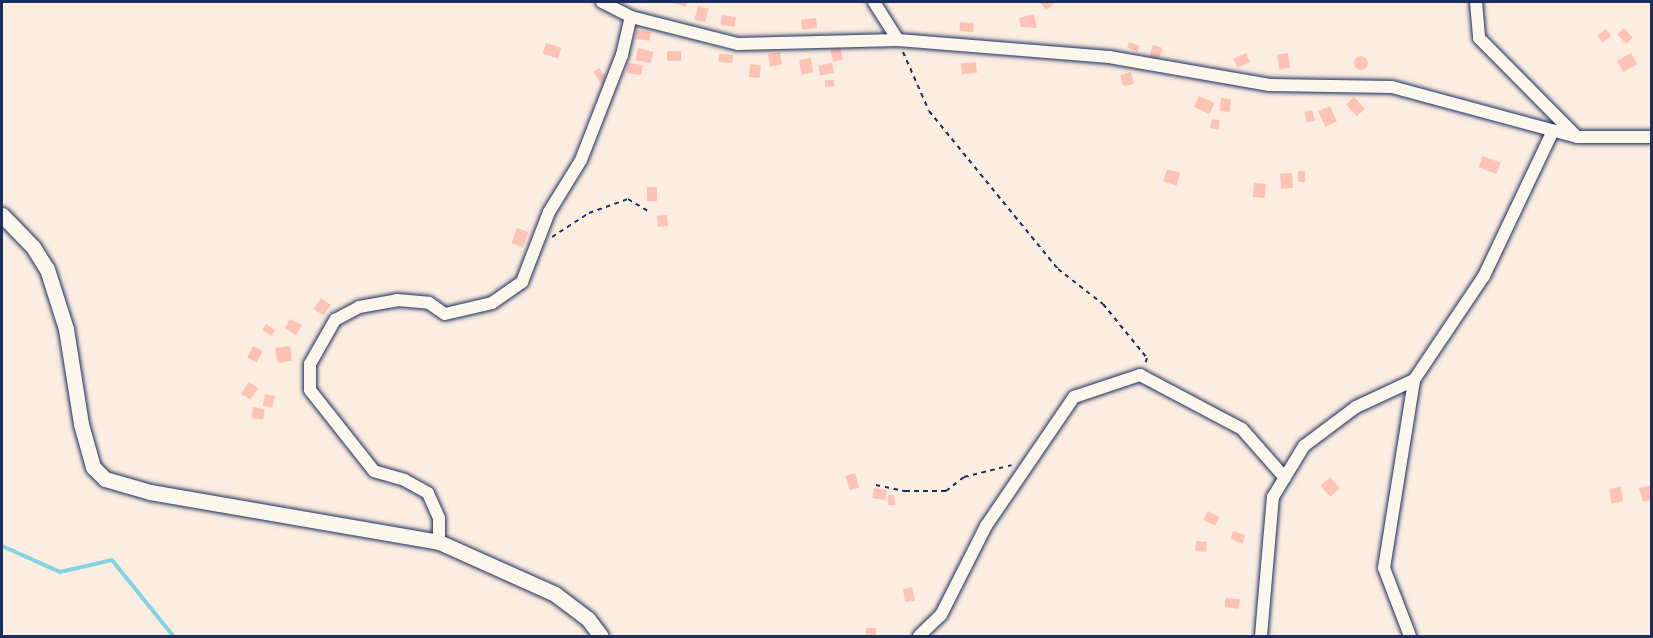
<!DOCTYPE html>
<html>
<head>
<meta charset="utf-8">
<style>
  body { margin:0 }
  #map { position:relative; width:1653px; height:638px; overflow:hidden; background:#fcede1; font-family:Itim,sans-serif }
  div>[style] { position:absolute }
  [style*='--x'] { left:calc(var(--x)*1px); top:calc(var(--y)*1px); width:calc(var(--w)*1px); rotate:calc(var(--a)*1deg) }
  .stream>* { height:4px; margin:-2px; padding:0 2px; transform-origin:2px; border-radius:2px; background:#83d2e1 }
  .building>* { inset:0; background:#fec3b5; transform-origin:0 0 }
  .round { border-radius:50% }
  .path>* { height:2px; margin-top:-1px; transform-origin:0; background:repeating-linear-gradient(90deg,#1b2f5e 0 4.5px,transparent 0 9px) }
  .roads { filter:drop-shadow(0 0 2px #1b2f5e) drop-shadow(0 0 2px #1b2f5e) }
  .minor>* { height:12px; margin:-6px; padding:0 6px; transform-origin:6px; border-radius:6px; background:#fbf7ec }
  .major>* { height:15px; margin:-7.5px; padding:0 7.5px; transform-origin:7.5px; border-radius:7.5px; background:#fbf7ec }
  span { translate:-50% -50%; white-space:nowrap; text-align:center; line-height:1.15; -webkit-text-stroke:4.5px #fbf7ec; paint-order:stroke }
  .frame { position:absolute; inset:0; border:3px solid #1b2f5e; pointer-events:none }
</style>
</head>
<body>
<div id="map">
  <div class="stream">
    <div style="--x:2;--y:546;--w:64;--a:24.1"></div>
    <div style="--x:60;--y:572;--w:53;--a:-13"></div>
    <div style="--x:112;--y:560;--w:97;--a:51.2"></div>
  </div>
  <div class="building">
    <div style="clip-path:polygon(671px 2px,687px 2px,686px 7px)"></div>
    <div style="clip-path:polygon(1040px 2px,1052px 2px,1054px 4px,1046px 10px)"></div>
    <div style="left:698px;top:6px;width:11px;height:14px;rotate:15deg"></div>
    <div style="clip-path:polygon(1034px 14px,1037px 28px,1021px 27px,1019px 18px)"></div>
    <div style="left:722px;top:15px;width:14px;height:10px;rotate:8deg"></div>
    <div style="left:816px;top:18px;width:10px;height:15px;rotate:84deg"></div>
    <div style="left:960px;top:22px;width:14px;height:9px;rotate:4deg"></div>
    <div style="left:1624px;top:28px;width:13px;height:9px;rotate:48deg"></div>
    <div style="left:1606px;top:29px;width:9px;height:11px;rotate:54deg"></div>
    <div style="left:637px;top:30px;width:14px;height:9px;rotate:8deg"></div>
    <div style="clip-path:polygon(1129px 42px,1140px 46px,1137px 52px,1127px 47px)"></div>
    <div style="left:546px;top:43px;width:16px;height:11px;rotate:18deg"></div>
    <div style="left:1153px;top:45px;width:10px;height:14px;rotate:17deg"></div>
    <div style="left:840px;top:47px;width:13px;height:10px;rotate:77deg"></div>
    <div style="left:638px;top:48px;width:16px;height:12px;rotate:14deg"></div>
    <div style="left:681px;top:51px;width:10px;height:14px;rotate:90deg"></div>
    <div style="left:780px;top:52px;width:13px;height:12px;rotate:81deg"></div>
    <div style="left:1246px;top:53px;width:10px;height:14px;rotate:66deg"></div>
    <div style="left:1288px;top:53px;width:15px;height:11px;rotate:82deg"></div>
    <div style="left:1631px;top:53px;width:13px;height:16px;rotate:61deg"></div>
    <div style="left:719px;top:54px;width:14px;height:8px;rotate:4deg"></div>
    <div class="round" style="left:1354px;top:56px;width:14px;height:14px"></div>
    <div style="left:811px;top:58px;width:15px;height:12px;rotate:82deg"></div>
    <div style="left:976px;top:62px;width:11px;height:15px;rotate:85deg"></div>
    <div style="left:628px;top:63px;width:15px;height:10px;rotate:8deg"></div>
    <div style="left:832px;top:63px;width:10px;height:14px;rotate:79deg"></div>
    <div style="left:750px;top:64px;width:11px;height:13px;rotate:5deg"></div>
    <div style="left:599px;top:68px;width:16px;height:7px;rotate:55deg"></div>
    <div style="left:1131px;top:72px;width:12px;height:11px;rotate:76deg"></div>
    <div style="clip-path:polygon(825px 80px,834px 80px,834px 86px,825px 87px)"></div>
    <div style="left:1199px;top:96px;width:17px;height:12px;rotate:24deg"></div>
    <div style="left:1354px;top:97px;width:16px;height:11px;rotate:47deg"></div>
    <div style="left:1221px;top:98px;width:10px;height:13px;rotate:6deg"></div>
    <div style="left:1330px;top:106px;width:17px;height:13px;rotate:66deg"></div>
    <div style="left:1312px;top:110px;width:11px;height:8px;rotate:75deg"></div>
    <div style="clip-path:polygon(1212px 119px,1220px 120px,1219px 130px,1210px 128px)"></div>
    <div style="left:1483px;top:156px;width:19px;height:12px;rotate:21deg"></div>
    <div style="left:1167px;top:169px;width:14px;height:13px;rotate:17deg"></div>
    <div style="left:1298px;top:171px;width:7px;height:11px"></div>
    <div style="left:1292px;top:173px;width:15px;height:12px;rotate:86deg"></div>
    <div style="left:1254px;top:183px;width:12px;height:14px;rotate:5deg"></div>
    <div style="left:647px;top:187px;width:10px;height:14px"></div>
    <div style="left:667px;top:215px;width:11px;height:10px;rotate:85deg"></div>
    <div style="left:517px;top:228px;width:12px;height:16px;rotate:20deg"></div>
    <div style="left:321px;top:298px;width:12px;height:13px;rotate:35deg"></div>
    <div style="clip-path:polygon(290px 319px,302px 325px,296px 335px,285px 328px)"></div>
    <div style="clip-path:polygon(266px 324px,275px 330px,272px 336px,262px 330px)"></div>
    <div style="left:253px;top:346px;width:11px;height:13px;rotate:27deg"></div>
    <div style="left:290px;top:346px;width:15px;height:15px;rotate:82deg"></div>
    <div style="left:249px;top:382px;width:11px;height:14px;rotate:34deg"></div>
    <div style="left:265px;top:394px;width:10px;height:12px;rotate:11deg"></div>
    <div style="left:253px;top:407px;width:12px;height:11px;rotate:9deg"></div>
    <div style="left:855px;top:473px;width:15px;height:10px;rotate:74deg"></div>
    <div style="left:1330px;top:477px;width:15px;height:13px;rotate:48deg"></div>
    <div style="clip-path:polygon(1652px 485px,1652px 500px,1643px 502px,1639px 488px)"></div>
    <div style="left:1621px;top:487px;width:15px;height:12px;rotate:82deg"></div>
    <div style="left:874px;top:488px;width:13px;height:10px;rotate:9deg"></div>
    <div style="clip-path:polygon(888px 495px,894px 495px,895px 505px,888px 505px)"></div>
    <div style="left:1208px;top:511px;width:13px;height:10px;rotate:27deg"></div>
    <div style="clip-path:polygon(1233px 531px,1245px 535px,1243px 544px,1231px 539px)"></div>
    <div style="left:1196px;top:541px;width:11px;height:10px;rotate:5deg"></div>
    <div style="clip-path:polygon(912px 587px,915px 601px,905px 602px,903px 589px)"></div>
    <div style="clip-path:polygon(1225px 598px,1240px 599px,1239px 609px,1225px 607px)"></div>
    <div style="left:866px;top:628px;width:10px;height:8px"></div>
  </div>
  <div class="path">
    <div style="--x:903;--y:52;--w:64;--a:66.2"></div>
    <div style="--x:929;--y:111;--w:204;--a:50.8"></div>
    <div style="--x:1058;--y:269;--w:57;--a:37.9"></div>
    <div style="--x:1103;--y:304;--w:70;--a:50.8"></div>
    <div style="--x:1147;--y:358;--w:6;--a:108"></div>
    <div style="--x:552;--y:237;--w:44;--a:-33"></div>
    <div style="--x:589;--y:213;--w:41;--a:-19.7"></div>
    <div style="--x:628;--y:199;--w:26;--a:31"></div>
    <div style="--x:876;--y:485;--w:30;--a:12"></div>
    <div style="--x:905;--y:491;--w:41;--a:0"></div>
    <div style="--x:946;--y:491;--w:23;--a:-38"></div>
    <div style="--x:964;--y:477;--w:49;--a:-14"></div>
  </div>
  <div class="roads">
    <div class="minor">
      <div style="--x:602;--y:2;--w:33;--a:27"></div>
      <div style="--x:631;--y:17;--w:110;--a:14.2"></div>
      <div style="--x:738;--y:44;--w:160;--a:-1.4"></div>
      <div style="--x:898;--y:40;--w:212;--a:4.6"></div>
      <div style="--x:1109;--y:57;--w:163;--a:9.9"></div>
      <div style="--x:1270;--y:85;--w:122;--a:0.9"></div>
      <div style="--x:1392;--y:87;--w:192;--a:15.1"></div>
      <div style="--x:1577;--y:137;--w:75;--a:0"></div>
      <div style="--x:874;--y:2;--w:45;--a:57.7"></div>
      <div style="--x:1476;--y:2;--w:36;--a:85"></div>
      <div style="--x:1479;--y:38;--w:138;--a:45.3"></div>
      <div style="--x:439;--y:542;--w:24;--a:-90"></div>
      <div style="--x:439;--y:518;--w:27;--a:-114"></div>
      <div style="--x:428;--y:493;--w:26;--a:-151"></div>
      <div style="--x:405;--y:480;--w:32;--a:-164"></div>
      <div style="--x:374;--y:471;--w:103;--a:-128.3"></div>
      <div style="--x:310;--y:390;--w:26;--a:-90"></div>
      <div style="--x:310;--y:364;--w:51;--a:-60.4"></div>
      <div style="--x:335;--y:320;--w:27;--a:-28"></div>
      <div style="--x:359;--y:307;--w:39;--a:-10"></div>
      <div style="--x:397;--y:300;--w:32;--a:5"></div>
      <div style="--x:429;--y:303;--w:19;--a:35"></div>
      <div style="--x:445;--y:314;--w:48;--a:-13.2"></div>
      <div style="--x:492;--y:303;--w:37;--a:-35"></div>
      <div style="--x:522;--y:282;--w:75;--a:-68.9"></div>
      <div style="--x:549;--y:212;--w:61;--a:-58.4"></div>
      <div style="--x:581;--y:160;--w:113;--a:-68.7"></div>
      <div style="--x:622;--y:55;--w:39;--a:-77"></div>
      <div style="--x:919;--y:636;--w:30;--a:-44"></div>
      <div style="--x:941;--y:615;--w:100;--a:-63.2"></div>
      <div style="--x:986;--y:526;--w:156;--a:-55.7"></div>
      <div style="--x:1074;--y:397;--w:70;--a:-18.4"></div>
      <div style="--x:1140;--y:375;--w:115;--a:27.9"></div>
      <div style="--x:1242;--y:429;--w:65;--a:48.7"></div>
      <div style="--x:1261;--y:636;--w:140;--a:-85.1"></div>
      <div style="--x:1273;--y:497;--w:60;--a:-58.7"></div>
      <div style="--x:1304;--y:446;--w:65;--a:-36.9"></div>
      <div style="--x:1356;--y:407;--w:64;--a:-25"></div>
      <div style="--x:1410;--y:636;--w:73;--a:-110.9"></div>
      <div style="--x:1384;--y:568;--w:190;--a:-80.9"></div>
      <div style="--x:1414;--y:380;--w:125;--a:-56.1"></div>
      <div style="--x:1484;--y:276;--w:161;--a:-64.6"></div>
    </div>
    <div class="major">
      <div style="--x:2;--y:215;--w:45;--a:45.9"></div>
      <div style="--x:33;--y:247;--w:26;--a:58"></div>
      <div style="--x:47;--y:269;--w:63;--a:72.4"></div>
      <div style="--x:66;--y:329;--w:96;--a:81"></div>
      <div style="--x:81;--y:424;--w:45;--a:74.4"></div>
      <div style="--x:93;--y:467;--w:17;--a:45"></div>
      <div style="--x:105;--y:479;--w:47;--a:16.1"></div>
      <div style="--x:150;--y:492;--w:293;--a:9.8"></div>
      <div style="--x:439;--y:542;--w:127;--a:24.1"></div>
      <div style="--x:555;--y:594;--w:41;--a:37.1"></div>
      <div style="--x:588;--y:619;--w:21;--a:53"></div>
    </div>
  </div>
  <div class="frame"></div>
</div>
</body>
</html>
